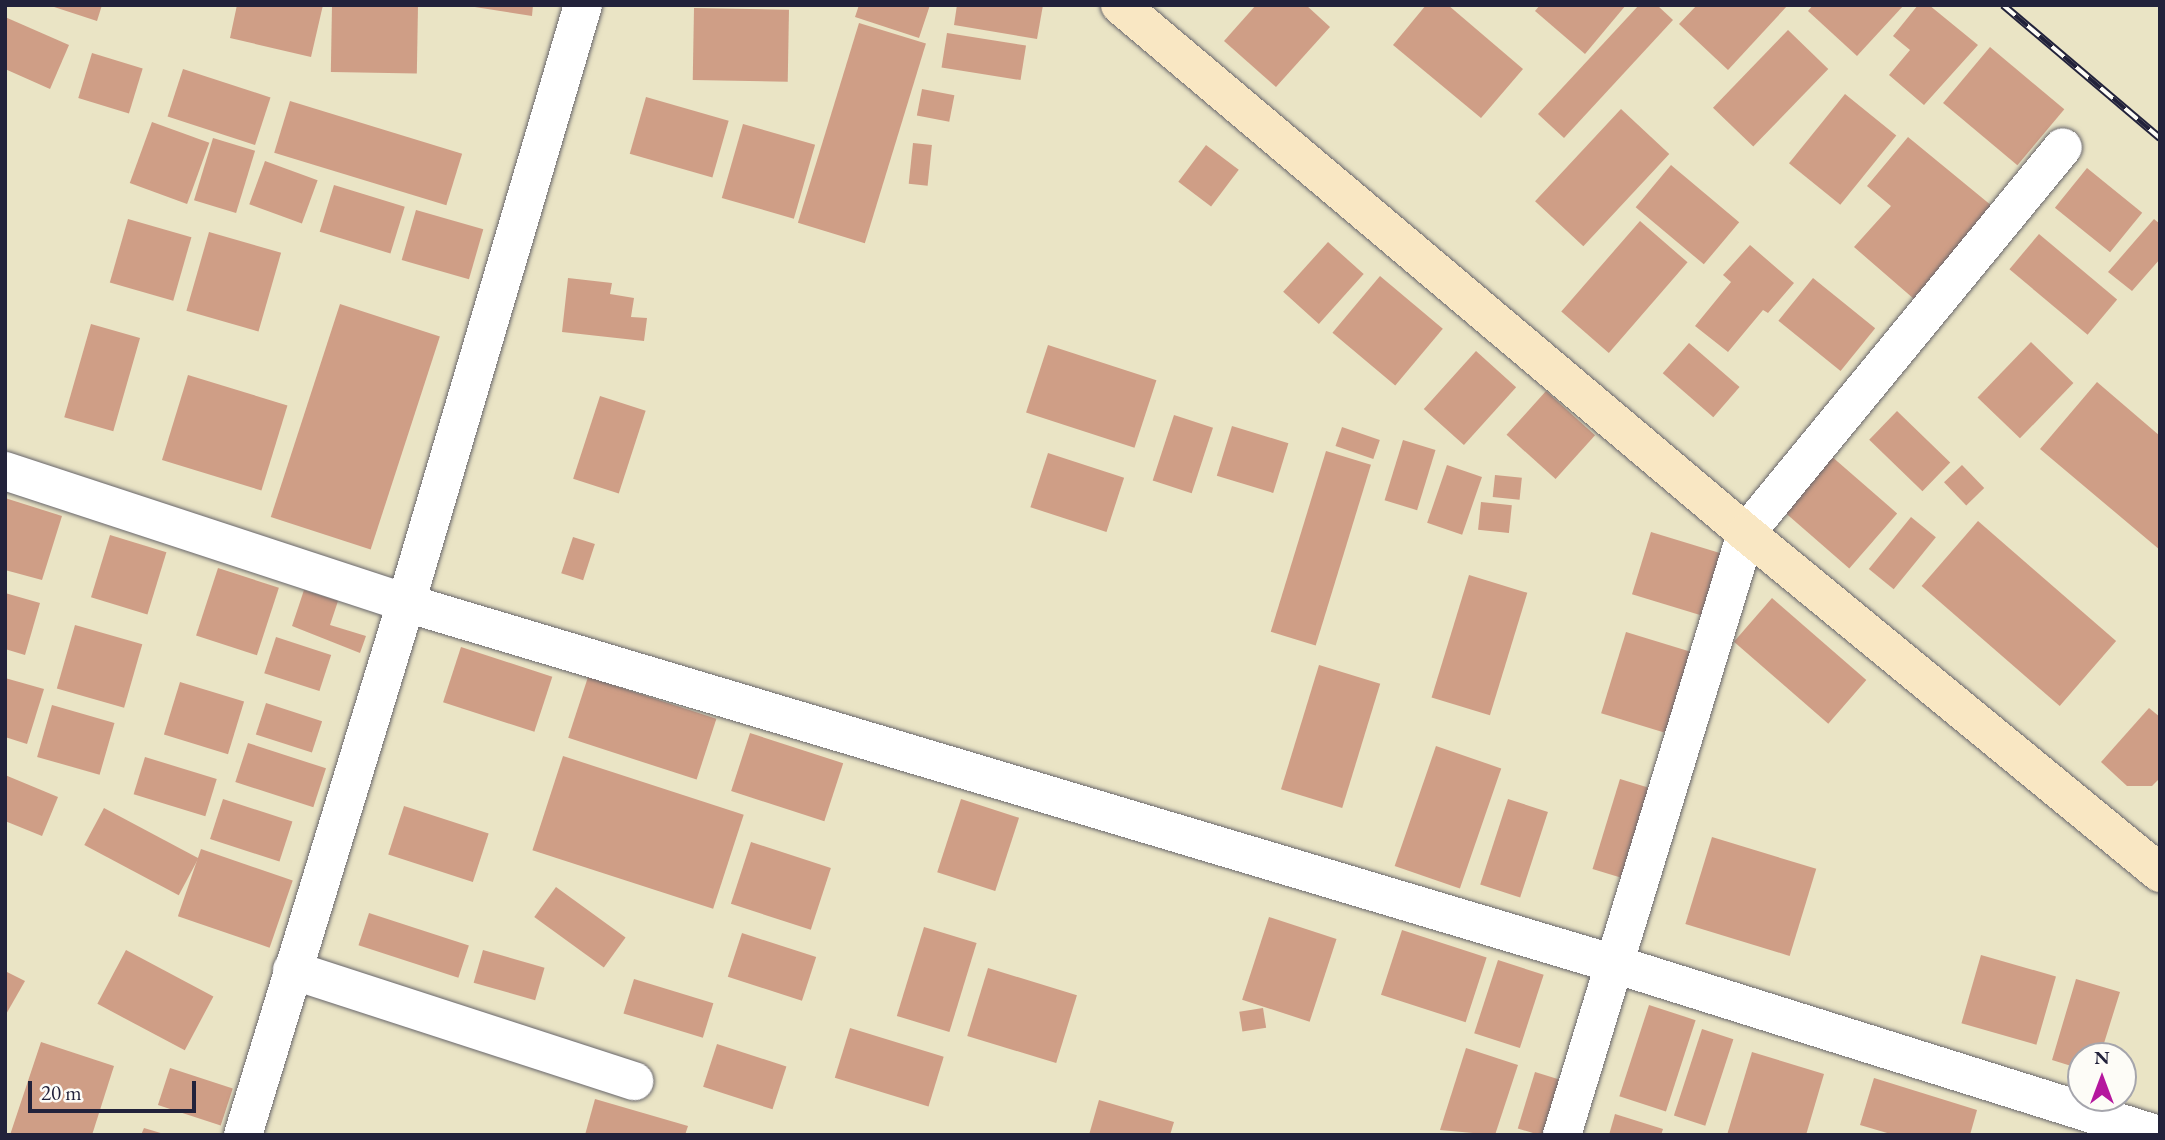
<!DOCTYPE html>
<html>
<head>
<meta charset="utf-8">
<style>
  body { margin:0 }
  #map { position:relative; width:2165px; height:1140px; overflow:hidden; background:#eae4c5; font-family:"EB Garamond",serif }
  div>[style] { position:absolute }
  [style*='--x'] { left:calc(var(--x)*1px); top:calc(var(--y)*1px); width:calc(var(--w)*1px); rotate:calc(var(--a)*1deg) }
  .building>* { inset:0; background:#cf9e86; transform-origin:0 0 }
  .roads { filter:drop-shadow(0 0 2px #68666b) drop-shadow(0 0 2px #68666b) }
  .street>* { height:38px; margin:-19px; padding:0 19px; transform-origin:19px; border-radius:19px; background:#fff }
  .secondary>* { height:38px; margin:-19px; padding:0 19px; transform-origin:19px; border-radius:19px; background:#f9e7c3 }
  .rail>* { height:8px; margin-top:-4px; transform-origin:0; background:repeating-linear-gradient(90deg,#fdfcf7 0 16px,#22223b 0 32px); box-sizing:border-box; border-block:2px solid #22223b }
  span { translate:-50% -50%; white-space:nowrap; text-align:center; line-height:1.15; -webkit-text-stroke:5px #fdfcf7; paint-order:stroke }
  .frame { position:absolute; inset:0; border:7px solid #22223b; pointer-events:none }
  .north { position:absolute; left:2067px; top:1042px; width:70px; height:70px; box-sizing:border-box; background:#fdfcf7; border:2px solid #a5a5ac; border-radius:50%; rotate:0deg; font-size:19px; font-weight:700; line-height:28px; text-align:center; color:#22223b }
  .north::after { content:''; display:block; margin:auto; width:24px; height:32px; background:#b5179e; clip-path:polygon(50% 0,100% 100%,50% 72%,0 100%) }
  .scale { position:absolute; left:28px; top:1081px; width:168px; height:32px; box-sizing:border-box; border:4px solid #22223b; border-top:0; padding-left:9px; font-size:21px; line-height:24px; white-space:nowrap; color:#22223b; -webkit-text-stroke:5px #fdfcf7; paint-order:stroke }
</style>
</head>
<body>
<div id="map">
  <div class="building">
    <div style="clip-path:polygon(48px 5px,102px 5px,97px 21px)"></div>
    <div style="clip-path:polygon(237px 5px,323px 5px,311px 57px,230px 38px)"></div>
    <div style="left:332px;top:5px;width:86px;height:67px;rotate:1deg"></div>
    <div style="clip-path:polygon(462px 5px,533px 5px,532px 16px)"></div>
    <div style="clip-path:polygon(859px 5px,930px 5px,919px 38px,855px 17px)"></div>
    <div style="clip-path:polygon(957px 5px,1043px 5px,1037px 39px,954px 25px)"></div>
    <div style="clip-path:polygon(1256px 5px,1306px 5px,1330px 27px,1276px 87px,1224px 41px)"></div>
    <div style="clip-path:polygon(1426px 5px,1448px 5px,1523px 69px,1481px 118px,1393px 45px)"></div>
    <div style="clip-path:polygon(1540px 5px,1626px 5px,1585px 54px,1535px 11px)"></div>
    <div style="clip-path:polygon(1639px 5px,1657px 5px,1673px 20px,1564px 138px,1538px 114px)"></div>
    <div style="clip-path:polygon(1697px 5px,1788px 5px,1728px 70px,1679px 24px)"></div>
    <div style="clip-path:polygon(1813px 5px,1904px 5px,1857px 56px,1808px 11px)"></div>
    <div style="clip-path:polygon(1918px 5px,1929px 5px,1978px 45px,1924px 105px,1889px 75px,1910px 50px,1893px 36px)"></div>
    <div style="left:694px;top:8px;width:95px;height:72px;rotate:1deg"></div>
    <div style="clip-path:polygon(5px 17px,69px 45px,50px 89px,5px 69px)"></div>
    <div style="left:859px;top:23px;width:70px;height:209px;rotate:17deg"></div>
    <div style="left:1788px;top:30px;width:56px;height:108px;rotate:44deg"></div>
    <div style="left:947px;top:33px;width:80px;height:35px;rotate:9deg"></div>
    <div style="left:1990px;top:47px;width:97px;height:73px;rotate:40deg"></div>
    <div style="left:92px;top:53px;width:53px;height:47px;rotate:17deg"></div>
    <div style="left:183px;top:69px;width:92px;height:50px;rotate:18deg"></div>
    <div style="left:922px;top:89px;width:33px;height:27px;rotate:11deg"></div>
    <div style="left:1845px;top:94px;width:66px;height:89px;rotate:39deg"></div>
    <div style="left:646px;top:97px;width:86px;height:59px;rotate:16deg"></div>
    <div style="left:290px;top:101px;width:180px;height:54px;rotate:17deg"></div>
    <div style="left:1621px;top:109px;width:66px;height:126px;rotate:43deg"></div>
    <div style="left:152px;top:122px;width:61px;height:65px;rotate:20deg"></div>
    <div style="left:743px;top:124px;width:75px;height:77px;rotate:16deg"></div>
    <div style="clip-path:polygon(1908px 137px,1992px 206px,1914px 299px,1854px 247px,1891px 206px,1867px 186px)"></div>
    <div style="left:213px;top:138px;width:44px;height:65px;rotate:17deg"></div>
    <div style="left:913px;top:143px;width:19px;height:41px;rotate:6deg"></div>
    <div style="left:1206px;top:145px;width:41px;height:46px;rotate:37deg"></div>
    <div style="left:265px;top:161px;width:56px;height:46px;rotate:20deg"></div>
    <div style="left:1671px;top:165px;width:89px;height:55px;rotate:40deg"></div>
    <div style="left:2087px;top:168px;width:71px;height:51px;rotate:39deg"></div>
    <div style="left:334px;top:185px;width:74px;height:49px;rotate:17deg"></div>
    <div style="left:416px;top:210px;width:70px;height:52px;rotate:16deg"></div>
    <div style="left:128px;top:219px;width:66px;height:66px;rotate:16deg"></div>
    <div style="clip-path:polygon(2154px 219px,2160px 224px,2160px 259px,2132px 291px,2108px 272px)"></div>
    <div style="left:1640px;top:221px;width:63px;height:120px;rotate:41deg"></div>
    <div style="left:209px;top:232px;width:75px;height:82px;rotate:16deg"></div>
    <div style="left:2039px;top:234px;width:102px;height:46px;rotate:40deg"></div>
    <div style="left:1328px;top:242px;width:48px;height:67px;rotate:42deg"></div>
    <div style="clip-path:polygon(1750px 245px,1794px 283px,1768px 313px,1763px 310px,1728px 352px,1695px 326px,1731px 282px,1723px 275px)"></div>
    <div style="left:1380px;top:276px;width:82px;height:74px;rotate:40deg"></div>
    <div style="clip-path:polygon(568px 278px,612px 283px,610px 294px,634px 298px,631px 317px,647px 318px,644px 341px,562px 332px)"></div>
    <div style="left:1813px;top:278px;width:80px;height:55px;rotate:39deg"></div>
    <div style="left:340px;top:304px;width:105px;height:224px;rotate:18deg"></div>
    <div style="left:91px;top:324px;width:51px;height:97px;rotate:16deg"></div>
    <div style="left:2031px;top:342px;width:59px;height:77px;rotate:44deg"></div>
    <div style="left:1689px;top:343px;width:67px;height:40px;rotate:41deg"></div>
    <div style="left:1048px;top:345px;width:114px;height:71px;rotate:18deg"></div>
    <div style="left:1476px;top:351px;width:54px;height:78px;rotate:42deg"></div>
    <div style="left:188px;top:375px;width:104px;height:89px;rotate:17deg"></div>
    <div style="clip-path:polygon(2097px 382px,2160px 436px,2160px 550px,2040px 449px)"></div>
    <div style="left:1546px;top:391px;width:66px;height:59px;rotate:42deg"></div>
    <div style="left:600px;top:396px;width:48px;height:87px;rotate:18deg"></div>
    <div style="left:1897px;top:411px;width:74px;height:40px;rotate:44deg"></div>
    <div style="left:1174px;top:415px;width:41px;height:69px;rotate:18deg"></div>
    <div style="left:1232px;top:426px;width:59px;height:52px;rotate:17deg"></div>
    <div style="left:1342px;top:427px;width:40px;height:20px;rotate:19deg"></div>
    <div style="left:1403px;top:440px;width:34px;height:63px;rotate:17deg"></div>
    <div style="left:1326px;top:451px;width:47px;height:189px;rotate:17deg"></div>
    <div style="left:1048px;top:453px;width:80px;height:57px;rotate:18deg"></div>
    <div style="left:1830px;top:455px;width:89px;height:73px;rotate:41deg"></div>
    <div style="left:1447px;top:465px;width:37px;height:61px;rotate:19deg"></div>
    <div style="left:1962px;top:465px;width:32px;height:25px;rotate:46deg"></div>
    <div style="left:1495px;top:475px;width:27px;height:22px;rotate:6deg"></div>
    <div style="clip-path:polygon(5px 498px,62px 516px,42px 580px,5px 570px)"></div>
    <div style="left:1481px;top:502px;width:31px;height:28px;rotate:6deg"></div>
    <div style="left:1911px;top:517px;width:32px;height:67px;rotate:39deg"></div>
    <div style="left:1978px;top:521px;width:183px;height:86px;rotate:41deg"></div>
    <div style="left:1651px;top:532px;width:84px;height:65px;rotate:17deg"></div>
    <div style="left:110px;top:535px;width:59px;height:65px;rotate:17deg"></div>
    <div style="left:573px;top:537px;width:23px;height:38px;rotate:18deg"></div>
    <div style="left:218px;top:568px;width:64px;height:71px;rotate:18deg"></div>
    <div style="left:1469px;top:575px;width:61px;height:128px;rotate:17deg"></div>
    <div style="clip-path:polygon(304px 590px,338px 601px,330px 625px,366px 636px,360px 653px,292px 626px)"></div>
    <div style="clip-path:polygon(5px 593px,40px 603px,25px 655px,5px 649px)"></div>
    <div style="left:1772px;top:598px;width:125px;height:58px;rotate:41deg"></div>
    <div style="left:75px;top:625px;width:70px;height:66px;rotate:16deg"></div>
    <div style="left:1626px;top:632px;width:77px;height:85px;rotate:17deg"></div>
    <div style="left:276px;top:637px;width:58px;height:38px;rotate:18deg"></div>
    <div style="left:461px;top:647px;width:96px;height:58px;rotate:18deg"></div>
    <div style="left:1319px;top:665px;width:64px;height:130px;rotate:17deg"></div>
    <div style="left:588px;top:677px;width:135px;height:64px;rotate:18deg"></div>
    <div style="clip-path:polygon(5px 678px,44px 689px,27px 744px,5px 737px)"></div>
    <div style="left:180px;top:682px;width:67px;height:55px;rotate:17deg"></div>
    <div style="left:266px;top:703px;width:59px;height:33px;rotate:18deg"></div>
    <div style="left:52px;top:705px;width:65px;height:54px;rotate:16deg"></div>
    <div style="clip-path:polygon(2149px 708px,2160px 717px,2160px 778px,2152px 786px,2127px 786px,2101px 762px)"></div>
    <div style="left:750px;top:733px;width:98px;height:61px;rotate:18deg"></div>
    <div style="left:248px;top:743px;width:82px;height:41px;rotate:18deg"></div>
    <div style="left:1436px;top:746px;width:69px;height:127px;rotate:19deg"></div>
    <div style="left:563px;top:756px;width:190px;height:99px;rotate:18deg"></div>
    <div style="left:145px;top:757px;width:75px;height:39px;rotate:17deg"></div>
    <div style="clip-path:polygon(5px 775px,58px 797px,42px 836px,5px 821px)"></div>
    <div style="left:1620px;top:779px;width:37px;height:94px;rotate:17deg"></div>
    <div style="left:223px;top:799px;width:73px;height:42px;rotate:18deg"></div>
    <div style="left:961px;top:799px;width:61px;height:77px;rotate:18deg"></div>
    <div style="left:1508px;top:799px;width:42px;height:90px;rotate:18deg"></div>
    <div style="left:404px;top:806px;width:89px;height:51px;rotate:18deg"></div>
    <div style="left:104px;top:808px;width:107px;height:42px;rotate:28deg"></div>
    <div style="left:1712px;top:837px;width:109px;height:91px;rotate:17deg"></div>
    <div style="left:751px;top:842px;width:84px;height:65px;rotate:18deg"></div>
    <div style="left:201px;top:849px;width:97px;height:71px;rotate:19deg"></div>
    <div style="left:556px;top:887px;width:86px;height:37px;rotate:36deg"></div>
    <div style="left:369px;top:913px;width:105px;height:34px;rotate:18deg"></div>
    <div style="left:1269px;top:917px;width:71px;height:87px;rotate:18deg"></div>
    <div style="left:924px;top:927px;width:55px;height:93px;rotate:17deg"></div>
    <div style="left:1402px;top:930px;width:89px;height:68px;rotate:18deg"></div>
    <div style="left:742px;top:933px;width:78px;height:46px;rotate:18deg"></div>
    <div style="left:126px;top:950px;width:99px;height:61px;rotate:28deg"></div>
    <div style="left:483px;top:950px;width:64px;height:34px;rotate:16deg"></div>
    <div style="left:1981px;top:955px;width:78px;height:71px;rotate:16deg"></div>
    <div style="left:1498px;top:960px;width:48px;height:77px;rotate:18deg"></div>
    <div style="left:988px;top:968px;width:93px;height:71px;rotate:17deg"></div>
    <div style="clip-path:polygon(5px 971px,25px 981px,5px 1016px)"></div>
    <div style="left:634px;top:979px;width:83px;height:36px;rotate:17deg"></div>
    <div style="clip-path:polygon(2076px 979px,2120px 992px,2100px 1056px,2081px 1056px,2081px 1069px,2052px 1060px)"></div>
    <div style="left:1649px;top:1005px;width:49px;height:96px;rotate:18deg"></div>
    <div style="left:1263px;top:1008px;width:20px;height:24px;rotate:81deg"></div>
    <div style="left:850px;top:1028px;width:98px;height:52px;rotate:17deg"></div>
    <div style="left:1702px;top:1029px;width:33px;height:91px;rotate:18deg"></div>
    <div style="clip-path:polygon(41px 1042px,114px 1066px,92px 1135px,10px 1135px)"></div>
    <div style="left:717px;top:1044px;width:73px;height:45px;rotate:18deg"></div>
    <div style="clip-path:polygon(1466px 1048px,1518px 1065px,1495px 1135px,1440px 1130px)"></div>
    <div style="clip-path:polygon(1752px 1052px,1824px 1074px,1806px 1135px,1727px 1135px)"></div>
    <div style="left:170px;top:1068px;width:66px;height:39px;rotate:18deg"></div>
    <div style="left:1535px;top:1072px;width:34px;height:59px;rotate:17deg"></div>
    <div style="clip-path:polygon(1874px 1078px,1977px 1110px,1970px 1135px,1894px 1135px,1860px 1125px)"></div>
    <div style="clip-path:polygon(595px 1099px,688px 1126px,685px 1135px,585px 1135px)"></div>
    <div style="clip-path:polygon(1099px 1100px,1174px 1122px,1170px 1135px,1089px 1135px)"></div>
    <div style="clip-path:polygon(1615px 1114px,1663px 1129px,1661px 1135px,1609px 1135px)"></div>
    <div style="clip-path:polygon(144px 1128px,164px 1134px,164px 1135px,141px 1135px)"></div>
  </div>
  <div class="roads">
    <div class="street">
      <div style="--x:5;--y:471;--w:422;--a:18.2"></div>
      <div style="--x:406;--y:603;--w:624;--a:-73.51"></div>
      <div style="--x:292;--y:970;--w:360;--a:18"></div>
      <div style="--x:243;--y:1135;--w:556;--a:-72.97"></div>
      <div style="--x:406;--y:603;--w:1258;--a:16.63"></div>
      <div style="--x:1611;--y:963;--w:574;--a:17.43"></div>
      <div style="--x:1562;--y:1135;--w:629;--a:-73"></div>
      <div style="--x:1746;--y:533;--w:499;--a:-50.6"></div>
    </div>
    <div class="secondary">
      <div style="--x:1120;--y:5;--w:819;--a:40.15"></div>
      <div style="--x:1746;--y:533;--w:536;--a:39.39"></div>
    </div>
  </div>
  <div class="rail">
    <div style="--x:2003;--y:5;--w:206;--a:40.3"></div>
  </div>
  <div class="frame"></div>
  <div class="north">N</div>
  <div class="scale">20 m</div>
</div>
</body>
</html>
